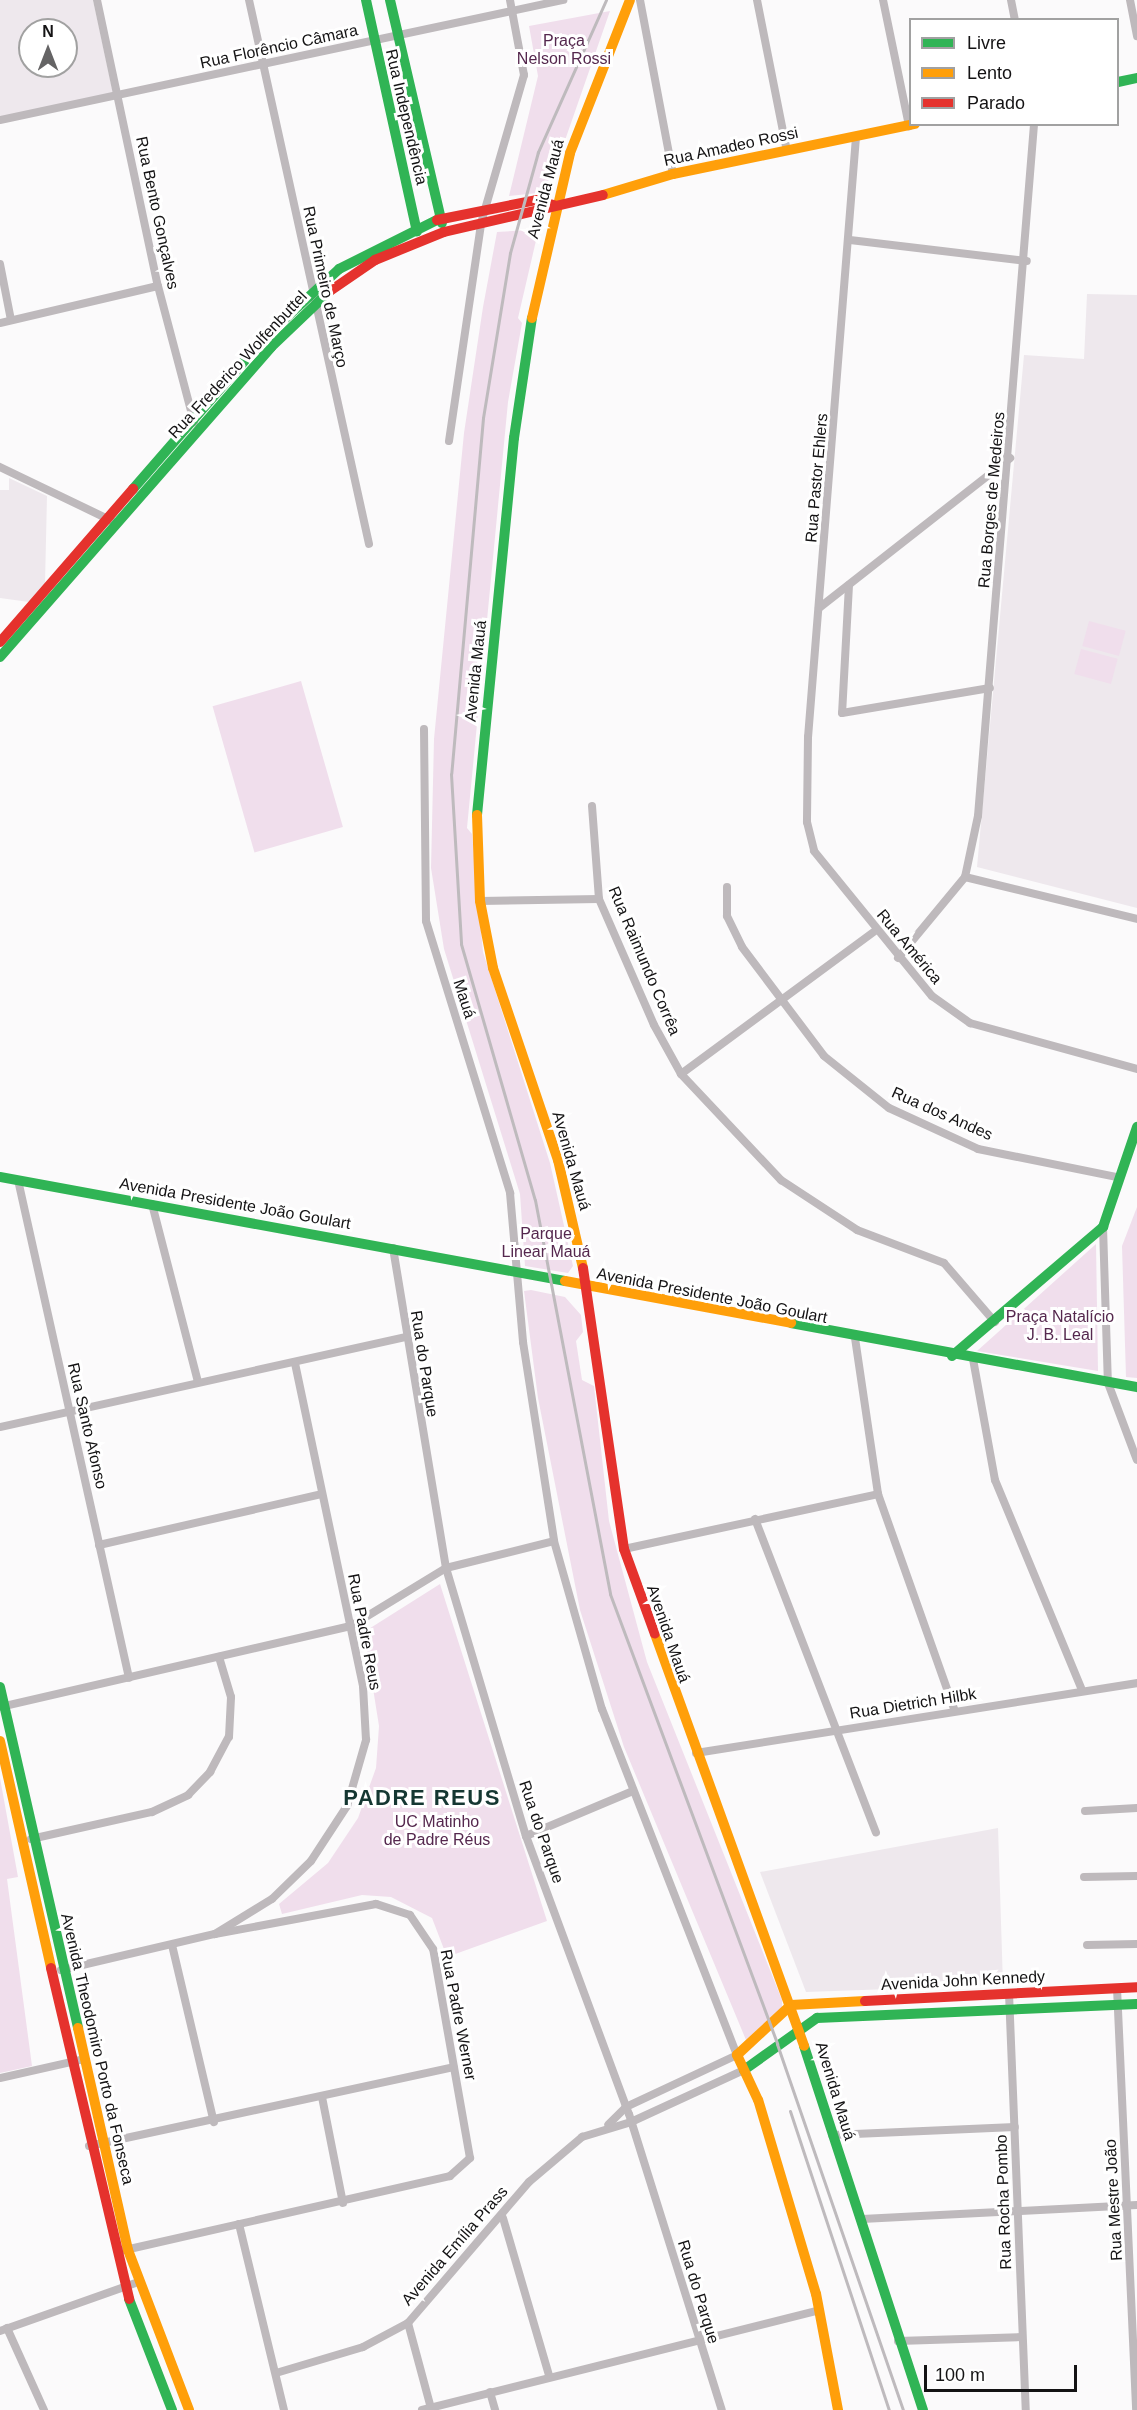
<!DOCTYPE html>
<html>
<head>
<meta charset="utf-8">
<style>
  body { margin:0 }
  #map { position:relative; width:1137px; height:2410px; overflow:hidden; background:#fbfafb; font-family:Helvetica,sans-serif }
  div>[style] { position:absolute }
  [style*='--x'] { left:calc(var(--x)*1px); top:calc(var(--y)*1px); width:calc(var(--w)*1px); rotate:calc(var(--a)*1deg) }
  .built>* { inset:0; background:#eee8ed }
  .green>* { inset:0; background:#f0deec; transform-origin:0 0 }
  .street>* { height:8px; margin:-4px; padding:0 4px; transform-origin:4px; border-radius:4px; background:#beb9bc }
  .fast>* { height:10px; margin:-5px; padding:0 5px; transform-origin:5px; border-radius:5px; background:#30b455 }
  .slow>* { height:10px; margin:-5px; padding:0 5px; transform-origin:5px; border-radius:5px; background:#ff9f0a }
  .jam>* { height:10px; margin:-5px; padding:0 5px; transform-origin:5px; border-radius:5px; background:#e5322d }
  .rail>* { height:3px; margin:-1.5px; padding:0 1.5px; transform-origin:1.5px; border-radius:1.5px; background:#bebabd }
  span { translate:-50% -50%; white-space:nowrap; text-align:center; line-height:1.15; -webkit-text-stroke:6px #fff; paint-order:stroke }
  .park-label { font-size:16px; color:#55284e }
  .street-label { font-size:16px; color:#141314 }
  .district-label { font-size:22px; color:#153732; font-weight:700; letter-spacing:1.5px }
  .legend { position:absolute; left:909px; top:18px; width:210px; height:108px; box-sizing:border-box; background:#fff; border:2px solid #a1a1a1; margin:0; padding:8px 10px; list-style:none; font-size:18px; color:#141314 }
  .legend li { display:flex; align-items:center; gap:12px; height:30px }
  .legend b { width:30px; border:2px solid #a1a1a1 }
  .north { position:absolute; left:18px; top:18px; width:60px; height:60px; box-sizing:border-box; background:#fff; border:2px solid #a1a1a1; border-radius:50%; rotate:0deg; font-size:16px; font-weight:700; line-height:24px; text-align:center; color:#141314 }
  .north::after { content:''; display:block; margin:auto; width:21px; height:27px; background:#656465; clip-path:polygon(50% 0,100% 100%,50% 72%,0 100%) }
  .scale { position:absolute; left:924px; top:2365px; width:153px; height:27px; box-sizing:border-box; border:3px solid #141314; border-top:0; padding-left:8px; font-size:18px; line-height:21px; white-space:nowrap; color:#141314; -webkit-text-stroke:4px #fff; paint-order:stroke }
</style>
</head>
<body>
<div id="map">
  <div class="built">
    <div style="clip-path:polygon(evenodd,0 0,93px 0,113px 93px,0 117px,0 0,30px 30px,66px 30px,66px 66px,30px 66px,30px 30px)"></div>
    <div style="clip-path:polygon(1087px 294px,1137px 295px,1137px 908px,977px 867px,1024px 355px,1084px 359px)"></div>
    <div style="clip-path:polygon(9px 478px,47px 496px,45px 584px,29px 602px,0 598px,0 490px,9px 490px)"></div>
    <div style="clip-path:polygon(998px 1828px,1003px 1985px,806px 1992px,760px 1872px)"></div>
  </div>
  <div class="green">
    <div style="clip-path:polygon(610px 11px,547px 192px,509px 196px,538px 76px,529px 26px)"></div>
    <div style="clip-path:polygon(532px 230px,538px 232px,518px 318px,522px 323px,508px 402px,467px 828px,472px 834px,483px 952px,550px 1163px,573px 1266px,568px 1273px,525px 1266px,520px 1194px,444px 949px,431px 868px,434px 739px,464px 433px,483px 307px,497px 232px)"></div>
    <div style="left:1089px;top:621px;width:38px;height:26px;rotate:15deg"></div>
    <div style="left:1081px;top:649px;width:38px;height:26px;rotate:15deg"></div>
    <div style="left:301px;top:681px;width:152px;height:92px;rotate:74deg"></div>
    <div style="clip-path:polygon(1137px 1207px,1137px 1378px,1126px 1377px,1122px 1246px)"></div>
    <div style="clip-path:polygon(1096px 1244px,1098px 1371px,977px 1351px)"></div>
    <div style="clip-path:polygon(531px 1290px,565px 1297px,581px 1315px,583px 1332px,576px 1341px,582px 1380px,594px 1386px,609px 1521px,647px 1662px,782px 2000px,782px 2007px,746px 2040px,624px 1747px,580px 1610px,538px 1398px,524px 1291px)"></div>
    <div style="clip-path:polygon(440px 1584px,547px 1921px,447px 1957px,432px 1918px,391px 1897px,362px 1895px,282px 1914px,279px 1904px,328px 1863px,358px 1818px,376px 1768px,379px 1726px,364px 1632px)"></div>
    <div style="clip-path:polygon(0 1778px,18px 1877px,7px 1879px,32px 2066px,0 2073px)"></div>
  </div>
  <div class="street">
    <div style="--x:97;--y:0;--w:292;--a:78"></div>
    <div style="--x:158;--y:286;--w:141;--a:75.2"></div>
    <div style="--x:249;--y:0;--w:557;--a:77.56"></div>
    <div style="--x:640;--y:0;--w:177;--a:79.3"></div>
    <div style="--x:757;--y:0;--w:154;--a:78.8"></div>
    <div style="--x:883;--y:0;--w:129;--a:78.3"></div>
    <div style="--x:1011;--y:0;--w:20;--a:79"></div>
    <div style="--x:1130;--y:0;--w:37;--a:79"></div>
    <div style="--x:0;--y:120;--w:576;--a:-12.03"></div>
    <div style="--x:856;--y:137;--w:602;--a:94.57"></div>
    <div style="--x:808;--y:737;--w:85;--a:90.7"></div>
    <div style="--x:807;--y:822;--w:30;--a:76"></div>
    <div style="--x:814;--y:851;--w:187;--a:50.9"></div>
    <div style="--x:932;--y:996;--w:47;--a:35.4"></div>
    <div style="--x:970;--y:1023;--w:173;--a:15.4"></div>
    <div style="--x:850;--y:240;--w:178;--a:6.8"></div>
    <div style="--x:0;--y:264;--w:57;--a:78.9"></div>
    <div style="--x:0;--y:323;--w:162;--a:-13.2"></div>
    <div style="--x:449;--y:441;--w:220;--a:-81.6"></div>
    <div style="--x:481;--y:223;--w:154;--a:-73.8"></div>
    <div style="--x:524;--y:75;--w:76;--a:-100.6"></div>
    <div style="--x:0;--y:467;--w:124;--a:25.7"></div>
    <div style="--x:849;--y:585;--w:128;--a:93.1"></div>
    <div style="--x:842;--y:713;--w:150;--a:-9.6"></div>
    <div style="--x:819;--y:608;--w:243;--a:-38.1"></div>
    <div style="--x:424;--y:729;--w:192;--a:89.4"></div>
    <div style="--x:426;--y:921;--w:285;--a:72.8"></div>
    <div style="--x:510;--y:1193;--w:150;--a:85"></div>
    <div style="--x:523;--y:1342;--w:201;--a:81.1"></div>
    <div style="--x:554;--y:1541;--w:175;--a:74.1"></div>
    <div style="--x:602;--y:1709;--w:371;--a:68.7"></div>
    <div style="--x:737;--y:2055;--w:123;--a:154.9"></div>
    <div style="--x:626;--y:2107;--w:25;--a:135"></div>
    <div style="--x:592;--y:806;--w:93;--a:85.7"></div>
    <div style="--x:599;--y:899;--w:137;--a:66.4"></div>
    <div style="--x:654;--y:1025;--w:56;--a:61.1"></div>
    <div style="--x:681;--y:1074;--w:146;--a:46.7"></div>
    <div style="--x:781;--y:1180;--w:91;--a:33.3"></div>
    <div style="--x:857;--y:1230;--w:93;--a:20.8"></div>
    <div style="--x:944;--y:1263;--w:78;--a:49.2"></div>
    <div style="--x:965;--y:877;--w:177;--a:13.7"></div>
    <div style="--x:727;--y:887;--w:29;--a:90"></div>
    <div style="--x:727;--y:916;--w:34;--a:64"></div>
    <div style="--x:742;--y:947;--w:136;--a:53"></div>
    <div style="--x:824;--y:1056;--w:83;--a:38.7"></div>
    <div style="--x:889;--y:1108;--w:98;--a:24.7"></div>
    <div style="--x:978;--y:1149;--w:142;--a:11.4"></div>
    <div style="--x:480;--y:901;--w:119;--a:-1"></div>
    <div style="--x:898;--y:958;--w:105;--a:-50.4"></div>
    <div style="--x:965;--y:877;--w:62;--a:-78"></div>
    <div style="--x:978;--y:816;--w:694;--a:-85.37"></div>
    <div style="--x:681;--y:1074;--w:242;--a:-36.4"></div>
    <div style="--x:18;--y:1180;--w:510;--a:77.43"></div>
    <div style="--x:152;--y:1204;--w:184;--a:75.5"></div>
    <div style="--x:1103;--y:1227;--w:156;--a:88.2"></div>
    <div style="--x:1108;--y:1383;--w:82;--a:69.4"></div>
    <div style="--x:393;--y:1248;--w:324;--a:80.6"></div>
    <div style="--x:446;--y:1568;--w:280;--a:73.4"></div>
    <div style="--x:526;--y:1836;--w:296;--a:69.7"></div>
    <div style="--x:629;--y:2114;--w:310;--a:72.6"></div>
    <div style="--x:855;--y:1338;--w:158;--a:81.6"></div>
    <div style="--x:878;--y:1494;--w:230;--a:70.5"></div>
    <div style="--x:973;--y:1359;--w:123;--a:79.7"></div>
    <div style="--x:995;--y:1480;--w:227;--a:67.5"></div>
    <div style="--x:0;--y:1427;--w:415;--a:-12.5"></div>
    <div style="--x:755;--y:1519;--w:336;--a:68.9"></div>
    <div style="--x:99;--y:1545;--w:228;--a:-12.9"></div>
    <div style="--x:624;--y:1549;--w:260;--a:-12.2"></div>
    <div style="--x:0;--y:1707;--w:360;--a:-13"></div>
    <div style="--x:351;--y:1626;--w:111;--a:-31.4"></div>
    <div style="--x:446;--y:1568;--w:111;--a:-14"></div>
    <div style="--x:696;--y:1753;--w:447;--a:-9"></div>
    <div style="--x:1085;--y:1811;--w:52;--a:-3.3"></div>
    <div style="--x:526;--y:1836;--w:116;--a:-22.8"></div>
    <div style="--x:31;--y:1839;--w:124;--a:-12.6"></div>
    <div style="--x:152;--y:1812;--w:40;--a:-25"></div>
    <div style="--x:188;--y:1795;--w:32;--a:-46"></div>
    <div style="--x:210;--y:1772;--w:40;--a:-62"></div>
    <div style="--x:229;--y:1737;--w:40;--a:-87.1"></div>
    <div style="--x:231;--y:1697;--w:42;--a:-106.7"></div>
    <div style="--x:1084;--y:1877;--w:53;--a:-1.1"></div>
    <div style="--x:172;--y:1945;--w:182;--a:76.7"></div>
    <div style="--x:1087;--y:1945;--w:50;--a:-1.1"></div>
    <div style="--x:61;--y:1970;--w:158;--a:-13.2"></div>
    <div style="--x:215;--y:1934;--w:67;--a:-31.6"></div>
    <div style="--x:272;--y:1899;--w:54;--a:-44.3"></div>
    <div style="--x:311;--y:1861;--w:66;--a:-56.8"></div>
    <div style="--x:347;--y:1806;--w:69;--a:-73.9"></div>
    <div style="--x:366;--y:1740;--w:54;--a:-93.2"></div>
    <div style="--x:363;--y:1686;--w:331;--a:-101.9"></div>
    <div style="--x:1117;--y:1988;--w:422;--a:87.4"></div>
    <div style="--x:1009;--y:1993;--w:417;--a:87.7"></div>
    <div style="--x:0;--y:2078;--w:86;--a:-12.7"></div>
    <div style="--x:322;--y:2097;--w:108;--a:78.8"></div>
    <div style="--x:832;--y:2135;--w:183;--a:-2.5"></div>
    <div style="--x:89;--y:2146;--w:373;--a:-12.2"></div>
    <div style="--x:503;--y:2218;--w:164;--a:73.7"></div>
    <div style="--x:862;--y:2219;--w:275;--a:-2.9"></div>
    <div style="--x:239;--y:2224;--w:191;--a:76.4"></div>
    <div style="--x:125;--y:2250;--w:333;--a:-12.8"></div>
    <div style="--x:450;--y:2176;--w:27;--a:-42"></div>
    <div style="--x:470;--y:2158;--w:212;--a:-100"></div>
    <div style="--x:433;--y:1949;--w:41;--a:-124.1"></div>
    <div style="--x:410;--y:1915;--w:36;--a:-162"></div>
    <div style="--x:376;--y:1904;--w:164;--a:169.4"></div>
    <div style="--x:408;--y:2323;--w:88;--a:74.9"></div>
    <div style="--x:7;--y:2328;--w:90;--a:65.7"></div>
    <div style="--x:0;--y:2331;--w:146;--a:-19.5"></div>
    <div style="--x:898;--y:2341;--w:124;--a:-1.8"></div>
    <div style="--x:276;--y:2373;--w:91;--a:-16.6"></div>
    <div style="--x:363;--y:2347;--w:51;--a:-28.1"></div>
    <div style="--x:408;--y:2323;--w:186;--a:-49.4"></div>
    <div style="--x:529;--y:2182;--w:70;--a:-40.3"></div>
    <div style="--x:582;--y:2137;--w:51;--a:-17"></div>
    <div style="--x:631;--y:2122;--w:124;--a:-24.7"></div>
    <div style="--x:490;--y:2392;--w:19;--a:74"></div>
    <div style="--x:422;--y:2410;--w:409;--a:-14.1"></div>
  </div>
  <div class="fast">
    <div style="--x:366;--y:0;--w:237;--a:77.6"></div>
    <div style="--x:390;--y:0;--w:229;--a:76.9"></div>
    <div style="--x:1118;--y:82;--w:19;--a:-12"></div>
    <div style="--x:133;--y:489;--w:203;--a:-49"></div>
    <div style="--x:266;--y:336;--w:99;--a:-42.5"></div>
    <div style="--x:339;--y:269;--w:110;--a:-26.6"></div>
    <div style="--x:0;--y:657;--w:412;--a:-48.8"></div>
    <div style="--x:271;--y:347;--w:81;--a:-43.5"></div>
    <div style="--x:477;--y:815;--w:379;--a:-84.4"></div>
    <div style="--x:514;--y:438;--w:121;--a:-81.5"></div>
    <div style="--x:0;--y:1177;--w:574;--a:10.43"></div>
    <div style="--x:791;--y:1323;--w:352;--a:10.5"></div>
    <div style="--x:952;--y:1356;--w:199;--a:-40.5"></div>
    <div style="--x:1103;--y:1227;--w:106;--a:-71.2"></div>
    <div style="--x:0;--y:1687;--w:350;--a:77.1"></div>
    <div style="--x:804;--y:2046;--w:383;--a:71.9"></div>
    <div style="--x:744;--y:2070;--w:90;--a:-35.5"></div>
    <div style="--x:817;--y:2018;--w:320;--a:-2.5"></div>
    <div style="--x:129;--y:2299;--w:119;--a:68.8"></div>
  </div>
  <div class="slow">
    <div style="--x:603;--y:195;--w:73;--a:-16.7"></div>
    <div style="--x:673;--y:174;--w:247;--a:-11.7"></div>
    <div style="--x:532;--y:318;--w:169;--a:-77"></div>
    <div style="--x:570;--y:153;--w:164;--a:-68.6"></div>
    <div style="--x:477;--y:815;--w:86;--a:88"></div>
    <div style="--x:480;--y:901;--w:68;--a:79"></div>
    <div style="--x:493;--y:968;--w:203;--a:71.3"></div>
    <div style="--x:558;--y:1160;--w:111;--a:77"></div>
    <div style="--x:565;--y:1281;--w:230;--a:10.5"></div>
    <div style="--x:655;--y:1634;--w:438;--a:70.1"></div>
    <div style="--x:0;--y:1741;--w:233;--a:77.3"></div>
    <div style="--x:78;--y:2028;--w:228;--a:77.3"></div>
    <div style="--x:128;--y:2250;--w:171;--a:69.1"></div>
    <div style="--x:838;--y:2410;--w:118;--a:-100.7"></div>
    <div style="--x:816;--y:2294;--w:202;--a:-106.6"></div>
    <div style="--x:758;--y:2100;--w:50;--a:-115"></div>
    <div style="--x:737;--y:2055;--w:74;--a:-42.8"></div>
    <div style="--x:791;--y:2005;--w:74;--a:-3.1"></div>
  </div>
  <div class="jam">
    <div style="--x:437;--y:220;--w:101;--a:-11.4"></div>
    <div style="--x:536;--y:200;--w:19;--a:16"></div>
    <div style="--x:330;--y:291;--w:55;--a:-34.6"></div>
    <div style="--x:375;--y:260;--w:74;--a:-22.1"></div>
    <div style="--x:444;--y:232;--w:163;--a:-13.1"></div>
    <div style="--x:0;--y:642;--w:203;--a:-49"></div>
    <div style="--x:583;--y:1268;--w:284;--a:81.7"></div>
    <div style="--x:624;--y:1549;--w:90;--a:70"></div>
    <div style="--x:51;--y:1968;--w:340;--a:76.7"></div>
    <div style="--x:865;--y:2001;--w:272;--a:-2.9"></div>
  </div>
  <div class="rail">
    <div style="--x:606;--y:0;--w:167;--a:114.1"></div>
    <div style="--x:538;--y:152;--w:105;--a:105.5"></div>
    <div style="--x:510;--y:253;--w:167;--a:99.3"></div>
    <div style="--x:483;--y:418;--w:357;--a:95.1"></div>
    <div style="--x:451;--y:774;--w:170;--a:86.6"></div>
    <div style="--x:461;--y:944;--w:266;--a:73.9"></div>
    <div style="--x:535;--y:1200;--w:401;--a:79.2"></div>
    <div style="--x:610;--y:1594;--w:480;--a:69.6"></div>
    <div style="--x:777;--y:2044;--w:387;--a:71"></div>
    <div style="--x:790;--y:2111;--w:315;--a:71.7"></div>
  </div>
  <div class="park-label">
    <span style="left:564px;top:50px">Praça<br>Nelson Rossi</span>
    <span style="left:546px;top:1243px">Parque<br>Linear Mauá</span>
    <span style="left:1060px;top:1326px">Praça Natalício<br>J. B. Leal</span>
    <span style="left:437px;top:1831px">UC Matinho<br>de Padre Réus</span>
  </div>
  <div class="street-label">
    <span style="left:279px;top:47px;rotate:-12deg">Rua Florêncio Câmara</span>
    <span style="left:406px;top:117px;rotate:77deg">Rua Independência</span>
    <span style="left:731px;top:147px;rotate:-12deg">Rua Amadeo Rossi</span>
    <span style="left:546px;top:189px;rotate:-75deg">Avenida Mauá</span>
    <span style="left:157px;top:213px;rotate:78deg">Rua Bento Gonçalves</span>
    <span style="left:325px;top:287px;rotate:78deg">Rua Primeiro de Março</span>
    <span style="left:238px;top:365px;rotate:-47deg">Rua Frederico Wolfenbuttel</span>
    <span style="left:817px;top:478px;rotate:-85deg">Rua Pastor Ehlers</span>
    <span style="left:992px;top:500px;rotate:-85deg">Rua Borges de Medeiros</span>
    <span style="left:476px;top:671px;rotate:-84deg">Avenida Mauá</span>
    <span style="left:909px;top:947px;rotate:50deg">Rua América</span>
    <span style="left:644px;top:961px;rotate:67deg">Rua Raimundo Corrêa</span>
    <span style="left:464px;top:999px;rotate:72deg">Mauá</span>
    <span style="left:942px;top:1114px;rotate:24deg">Rua dos Andes</span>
    <span style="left:571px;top:1161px;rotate:74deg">Avenida Mauá</span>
    <span style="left:235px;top:1204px;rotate:10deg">Avenida Presidente João Goulart</span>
    <span style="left:712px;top:1296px;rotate:11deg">Avenida Presidente João Goulart</span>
    <span style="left:424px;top:1364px;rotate:81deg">Rua do Parque</span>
    <span style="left:87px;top:1426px;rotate:77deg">Rua Santo Afonso</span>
    <span style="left:364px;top:1632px;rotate:79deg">Rua Padre Reus</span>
    <span style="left:668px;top:1634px;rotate:71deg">Avenida Mauá</span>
    <span style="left:913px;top:1704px;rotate:-9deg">Rua Dietrich Hilbk</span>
    <span style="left:541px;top:1832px;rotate:71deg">Rua do Parque</span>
    <span style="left:963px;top:1981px;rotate:-3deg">Avenida John Kennedy</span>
    <span style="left:458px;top:2015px;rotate:79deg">Rua Padre Werner</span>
    <span style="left:97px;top:2049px;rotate:77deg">Avenida Theodomiro Porto da Fonseca</span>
    <span style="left:835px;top:2091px;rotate:73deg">Avenida Mauá</span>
    <span style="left:1114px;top:2200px;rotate:-93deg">Rua Mestre João</span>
    <span style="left:1004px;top:2202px;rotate:-92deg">Rua Rocha Pombo</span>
    <span style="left:455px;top:2246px;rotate:-49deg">Avenida Emília Prass</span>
    <span style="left:698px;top:2292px;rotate:73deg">Rua do Parque</span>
  </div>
  <div class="district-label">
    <span style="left:422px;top:1798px">PADRE REUS</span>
  </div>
  <ul class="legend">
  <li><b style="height:8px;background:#30b455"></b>Livre</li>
  <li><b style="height:8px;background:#ff9f0a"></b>Lento</li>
  <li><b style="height:8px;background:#e5322d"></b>Parado</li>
  </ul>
  <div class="north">N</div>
  <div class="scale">100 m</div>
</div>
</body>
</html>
